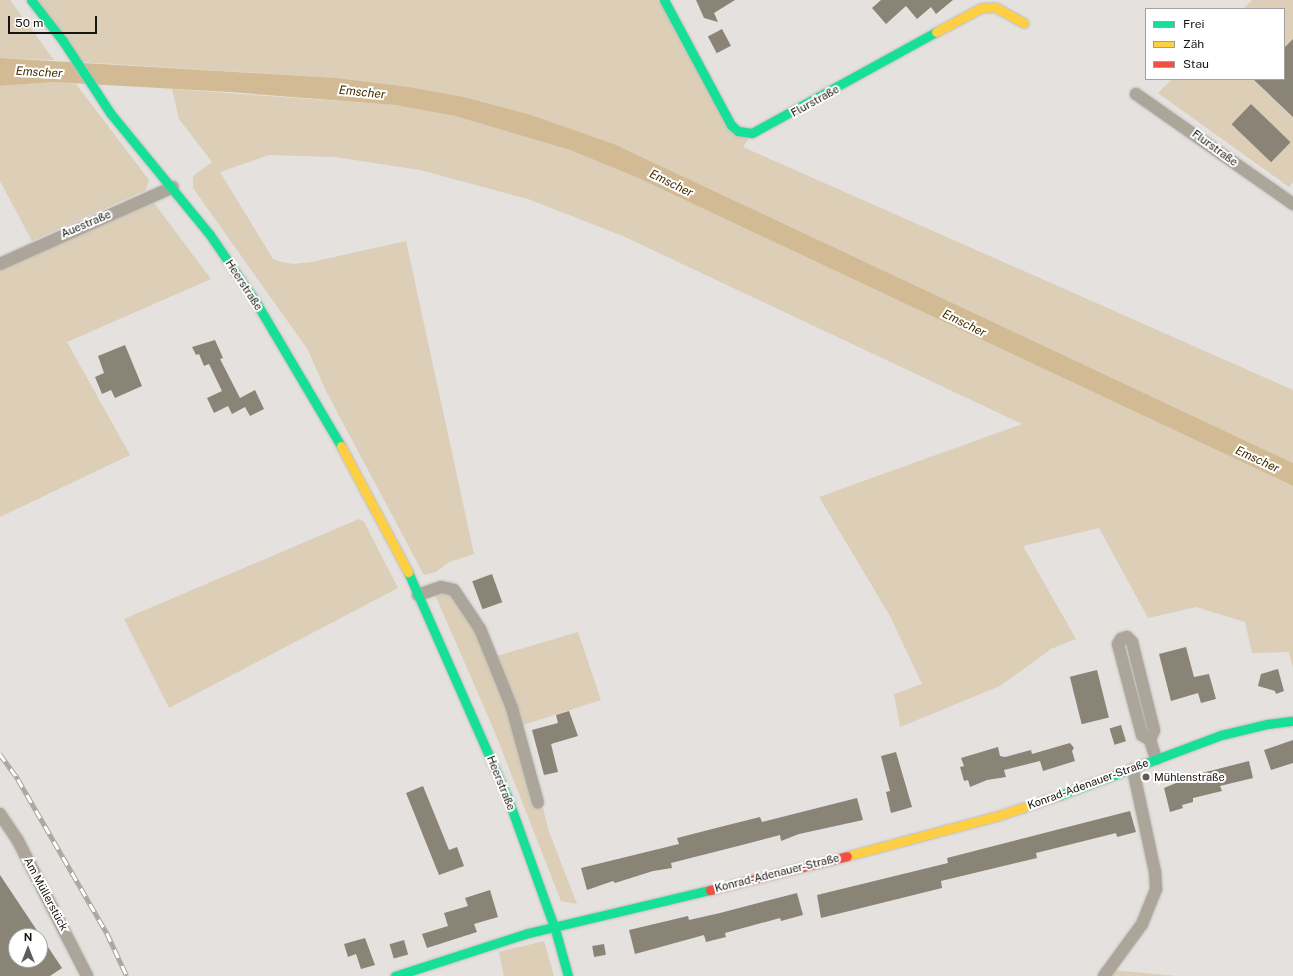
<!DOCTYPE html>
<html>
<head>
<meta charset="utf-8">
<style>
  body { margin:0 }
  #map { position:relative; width:1293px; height:976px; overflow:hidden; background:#e4e1de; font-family:"Public Sans",sans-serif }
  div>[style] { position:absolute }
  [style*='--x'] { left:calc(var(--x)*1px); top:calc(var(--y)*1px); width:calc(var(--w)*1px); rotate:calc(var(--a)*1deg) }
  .green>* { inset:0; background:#dcceb7 }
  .water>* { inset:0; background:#d2bb94 }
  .building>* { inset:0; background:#8a8476; transform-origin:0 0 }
  .roads { filter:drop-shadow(0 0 1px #bebcba) drop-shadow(0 0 1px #bebcba) }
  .street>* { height:12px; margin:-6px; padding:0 6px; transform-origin:6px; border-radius:6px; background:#aba59a }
  .fast>* { height:9px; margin:-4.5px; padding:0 4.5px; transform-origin:4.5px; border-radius:4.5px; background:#16e098 }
  .slow>* { height:9px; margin:-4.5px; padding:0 4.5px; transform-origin:4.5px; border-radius:4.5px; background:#ffcf43 }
  .jam>* { height:9px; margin:-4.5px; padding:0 4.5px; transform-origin:4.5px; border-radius:4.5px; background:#f24e42 }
  .rail>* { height:4.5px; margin-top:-2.25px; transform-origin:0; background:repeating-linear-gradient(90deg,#fff 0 9px,#a9a69e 0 18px); box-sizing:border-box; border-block:1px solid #a9a69e }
  .dots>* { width:11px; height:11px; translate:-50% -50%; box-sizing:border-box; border:2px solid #fff; border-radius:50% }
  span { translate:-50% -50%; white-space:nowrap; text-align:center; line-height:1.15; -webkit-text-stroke:4px #fff; paint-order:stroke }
  .street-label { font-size:11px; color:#171513 }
  .poi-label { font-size:11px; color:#171513 }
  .left { translate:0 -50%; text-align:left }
  .water-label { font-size:12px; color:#452f00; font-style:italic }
  .legend { position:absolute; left:1145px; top:8px; width:140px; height:72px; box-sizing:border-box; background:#fff; border:1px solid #a2a1a1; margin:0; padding:5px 7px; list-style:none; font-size:12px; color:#171513 }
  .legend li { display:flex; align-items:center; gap:8px; height:20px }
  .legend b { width:20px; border:1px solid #a2a1a1 }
  .north { position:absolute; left:8px; top:928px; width:40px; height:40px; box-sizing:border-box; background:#fff; border:1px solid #a2a1a1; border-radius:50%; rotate:0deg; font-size:11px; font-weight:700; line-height:16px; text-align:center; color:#171513 }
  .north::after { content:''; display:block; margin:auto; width:14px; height:18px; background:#5f5c5a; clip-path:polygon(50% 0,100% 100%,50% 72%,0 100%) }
  .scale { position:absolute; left:8px; top:16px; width:89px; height:18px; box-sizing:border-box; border:2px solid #171513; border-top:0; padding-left:5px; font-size:12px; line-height:14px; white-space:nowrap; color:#171513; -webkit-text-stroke:3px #fff; paint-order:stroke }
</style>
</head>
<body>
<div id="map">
  <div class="green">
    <div style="clip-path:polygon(0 0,10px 0,54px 60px,0 58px)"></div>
    <div style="clip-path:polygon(36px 0,662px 0,729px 126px,752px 134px,743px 147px,1293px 390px,1293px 463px,614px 144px,531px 115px,464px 97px,409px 87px,337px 78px,81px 62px)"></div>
    <div style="clip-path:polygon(1252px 0,1293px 0,1293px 182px,1289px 187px,1158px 93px,1172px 79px,1284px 79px,1284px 9px,1243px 9px)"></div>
    <div style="clip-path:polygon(53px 82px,76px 84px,149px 180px,146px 190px,32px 241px,0 181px,0 86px)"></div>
    <div style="clip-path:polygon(172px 89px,395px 105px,455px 116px,570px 150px,636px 177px,1293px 486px,1293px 668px,1289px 652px,1252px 653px,1245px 622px,1196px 607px,1148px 618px,1099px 528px,1023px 546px,1076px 639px,1051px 649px,1000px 686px,900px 727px,894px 694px,922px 684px,890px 616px,819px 497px,1022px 424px,623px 236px,528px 199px,420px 170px,335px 157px,269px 155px,220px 172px,273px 259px,282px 262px,293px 264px,312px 262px,406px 241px,474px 554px,449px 562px,436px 572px,424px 575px,326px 391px,308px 350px,193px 188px,193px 176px,212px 162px,179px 119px)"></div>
    <div style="clip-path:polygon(154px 203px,211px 279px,67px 342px,130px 455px,0 517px,0 267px,68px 236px)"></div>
    <div style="clip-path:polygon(359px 519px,364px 522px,398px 588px,169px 708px,124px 619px)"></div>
    <div style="clip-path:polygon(445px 593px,454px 596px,482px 642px,504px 695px,532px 807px,543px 808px,548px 829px,577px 904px,561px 901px,494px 730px,435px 595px)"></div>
    <div style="clip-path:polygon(578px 632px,601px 700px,523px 725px,517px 702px,497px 656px)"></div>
    <div style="clip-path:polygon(544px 941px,554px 976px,504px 976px,499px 952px)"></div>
    <div style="clip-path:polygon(1113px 970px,1176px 976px,1109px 976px)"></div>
  </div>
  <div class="water">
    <div style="clip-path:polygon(0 58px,337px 78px,409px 87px,464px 97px,531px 115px,614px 144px,1293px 463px,1293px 486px,636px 177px,570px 150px,455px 116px,395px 105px,230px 92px,53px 82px,0 86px)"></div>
  </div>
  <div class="building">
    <div style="clip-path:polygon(696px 0,735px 0,714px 13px,718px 22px,704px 18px)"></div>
    <div style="clip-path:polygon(881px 0,953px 0,936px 14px,931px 7px,917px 19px,906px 6px,886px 24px,872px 8px)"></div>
    <div style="left:722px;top:29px;width:19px;height:16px;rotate:62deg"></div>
    <div style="clip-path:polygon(1293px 39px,1293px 117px,1253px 79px,1284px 79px,1284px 48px)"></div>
    <div style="left:1251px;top:104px;width:55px;height:28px;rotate:44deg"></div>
    <div style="clip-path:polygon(215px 340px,223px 358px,220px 359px,240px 398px,255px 390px,264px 409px,250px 416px,245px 407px,232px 414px,228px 406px,214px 413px,207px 398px,222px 391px,209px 364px,204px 366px,199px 354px,196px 355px,192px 347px)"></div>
    <div style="clip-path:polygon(125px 345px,142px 386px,115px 398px,111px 390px,102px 394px,95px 377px,104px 373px,98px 356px)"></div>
    <div style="left:492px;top:574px;width:30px;height:21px;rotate:70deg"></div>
    <div style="clip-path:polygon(1186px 647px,1194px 677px,1209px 674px,1216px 699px,1201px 703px,1198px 693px,1171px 701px,1159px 654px)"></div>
    <div style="clip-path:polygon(1278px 669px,1284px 691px,1276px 694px,1275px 691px,1258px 686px,1261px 674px)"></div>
    <div style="left:1097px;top:670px;width:49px;height:28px;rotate:76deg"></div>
    <div style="clip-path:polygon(569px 711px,578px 736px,551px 744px,558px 772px,544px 775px,532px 730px,558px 723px,556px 715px)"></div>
    <div style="left:1121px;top:725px;width:17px;height:12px;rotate:73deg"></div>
    <div style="clip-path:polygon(1293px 740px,1293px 763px,1271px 770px,1264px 750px)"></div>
    <div style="clip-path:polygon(1070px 743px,1074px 748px,1072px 751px,1075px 761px,1043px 771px,1040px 761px,1004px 770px,1006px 777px,987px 780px,970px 787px,968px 780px,964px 781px,960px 767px,964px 766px,961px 758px,998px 747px,1000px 756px,1005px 757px,1031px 750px,1032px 754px)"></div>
    <div style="clip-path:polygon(896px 752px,912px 807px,891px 813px,886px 792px,890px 791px,881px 756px)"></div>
    <div style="clip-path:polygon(1249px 761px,1253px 778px,1220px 786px,1222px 791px,1193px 798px,1193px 802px,1182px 805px,1183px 808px,1170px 812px,1164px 788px,1198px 774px)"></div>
    <div style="clip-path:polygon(423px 786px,449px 850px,457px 847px,464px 866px,439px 875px,406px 793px)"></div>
    <div style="clip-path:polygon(857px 798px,863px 820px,799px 834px,781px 841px,780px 835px,742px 845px,671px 863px,672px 868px,653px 871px,615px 883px,613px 881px,587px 890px,581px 868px,679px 844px,677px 838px,728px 825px,760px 817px,762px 822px)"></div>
    <div style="clip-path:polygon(1130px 811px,1136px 832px,1117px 837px,1116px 833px,1036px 853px,1037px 858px,941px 881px,942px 888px,821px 918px,817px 895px,948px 863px,947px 858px)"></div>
    <div style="clip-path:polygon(evenodd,0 875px,62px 968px,50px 976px,0 976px,0 875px,16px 936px,40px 936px,40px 960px,16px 960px,16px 936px)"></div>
    <div style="clip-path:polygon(490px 890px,498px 917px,474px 924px,477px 932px,427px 948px,422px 934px,448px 926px,444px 913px,468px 906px,465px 898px)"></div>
    <div style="clip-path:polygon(797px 893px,803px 915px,781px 921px,780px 918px,725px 933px,726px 937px,706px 942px,704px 935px,635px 954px,629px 930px,688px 916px,689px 920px,720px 913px)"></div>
    <div style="clip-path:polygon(365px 938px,375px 965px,361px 969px,356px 954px,348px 957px,344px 944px)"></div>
    <div style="left:404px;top:940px;width:15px;height:15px;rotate:74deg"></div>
    <div style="left:604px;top:944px;width:11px;height:12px;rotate:80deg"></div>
  </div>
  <div class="roads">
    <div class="street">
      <div style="--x:1136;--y:94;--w:192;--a:35"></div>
      <div style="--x:0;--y:264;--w:189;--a:-24"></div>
      <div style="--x:418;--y:595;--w:24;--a:-19"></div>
      <div style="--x:441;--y:587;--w:13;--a:13"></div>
      <div style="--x:454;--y:590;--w:47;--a:56.3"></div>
      <div style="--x:480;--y:629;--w:85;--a:67.9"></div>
      <div style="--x:512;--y:708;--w:98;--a:74.7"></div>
      <div style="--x:1150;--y:740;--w:9;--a:-148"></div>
      <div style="--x:1142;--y:735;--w:94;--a:-104.8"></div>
      <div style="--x:1118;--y:644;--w:6;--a:-59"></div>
      <div style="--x:1121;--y:639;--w:6;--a:-18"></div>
      <div style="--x:1127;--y:637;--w:7;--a:45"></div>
      <div style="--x:1132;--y:642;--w:91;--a:76"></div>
      <div style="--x:1154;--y:730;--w:11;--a:112"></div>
      <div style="--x:1150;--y:740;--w:20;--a:72"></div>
      <div style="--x:0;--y:814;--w:30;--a:56"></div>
      <div style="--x:17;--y:839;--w:154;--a:62.9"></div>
      <div style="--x:1104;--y:976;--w:64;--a:-53.8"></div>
      <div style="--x:1142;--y:924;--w:38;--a:-68"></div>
      <div style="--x:1156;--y:889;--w:17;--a:-93"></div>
      <div style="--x:1155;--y:872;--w:105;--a:-102.1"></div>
    </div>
    <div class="fast">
      <div style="--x:31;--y:0;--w:52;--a:52"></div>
      <div style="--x:63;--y:41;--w:87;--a:56.7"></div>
      <div style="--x:111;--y:114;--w:156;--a:50.7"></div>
      <div style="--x:210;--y:235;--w:78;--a:55.5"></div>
      <div style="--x:254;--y:299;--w:171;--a:59.4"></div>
      <div style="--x:664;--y:0;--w:142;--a:61.8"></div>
      <div style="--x:731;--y:125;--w:9;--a:41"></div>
      <div style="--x:738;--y:131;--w:14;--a:8"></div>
      <div style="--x:752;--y:133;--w:210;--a:-28.8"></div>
      <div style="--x:408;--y:572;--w:245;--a:66.2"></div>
      <div style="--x:507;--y:796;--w:141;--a:70.2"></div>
      <div style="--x:555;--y:929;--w:49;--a:74.5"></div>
      <div style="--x:1058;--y:796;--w:174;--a:-20.5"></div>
      <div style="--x:1221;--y:735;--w:47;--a:-13.4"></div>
      <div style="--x:1267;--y:724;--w:26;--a:-7"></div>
      <div style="--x:395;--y:976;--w:140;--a:-17.9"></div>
      <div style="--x:528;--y:933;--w:187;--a:-13.3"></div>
    </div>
    <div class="slow">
      <div style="--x:936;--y:32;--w:51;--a:-28.1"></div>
      <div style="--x:981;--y:8;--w:14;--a:-4"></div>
      <div style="--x:995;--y:7;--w:33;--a:29"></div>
      <div style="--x:341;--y:446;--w:143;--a:62"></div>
      <div style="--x:847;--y:856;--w:152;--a:-14.9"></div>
      <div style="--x:994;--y:817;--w:67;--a:-18.2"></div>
    </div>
    <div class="jam">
      <div style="--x:710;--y:890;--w:141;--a:-13.9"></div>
    </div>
  </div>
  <div class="rail">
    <div style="--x:0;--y:754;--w:31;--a:54"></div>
    <div style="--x:18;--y:779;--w:178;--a:60"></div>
    <div style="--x:107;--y:933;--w:47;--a:65.1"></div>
  </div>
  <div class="dots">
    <div style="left:1146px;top:777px;background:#5f5c5a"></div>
  </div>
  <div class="street-label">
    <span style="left:815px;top:101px;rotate:-29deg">Flurstraße</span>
    <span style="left:1215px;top:148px;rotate:36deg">Flurstraße</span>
    <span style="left:86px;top:224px;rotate:-23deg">Auestraße</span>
    <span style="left:244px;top:285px;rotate:57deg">Heerstraße</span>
    <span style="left:501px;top:783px;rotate:68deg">Heerstraße</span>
    <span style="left:1088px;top:784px;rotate:-20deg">Konrad-Adenauer-Straße</span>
    <span style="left:777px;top:873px;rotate:-14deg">Konrad-Adenauer-Straße</span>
    <span style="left:46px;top:894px;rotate:62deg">Am Müllerstück</span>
  </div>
  <div class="poi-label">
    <span class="left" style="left:1154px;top:777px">Mühlenstraße</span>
  </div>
  <div class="water-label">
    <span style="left:39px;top:73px;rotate:3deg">Emscher</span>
    <span style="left:362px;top:93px;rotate:6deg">Emscher</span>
    <span style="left:671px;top:184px;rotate:26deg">Emscher</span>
    <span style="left:964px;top:324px;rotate:26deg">Emscher</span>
    <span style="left:1257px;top:460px;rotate:25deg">Emscher</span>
  </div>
  <ul class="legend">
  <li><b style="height:5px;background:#16e098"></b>Frei</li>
  <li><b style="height:5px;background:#ffcf43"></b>Zäh</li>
  <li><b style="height:5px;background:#f24e42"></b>Stau</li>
  </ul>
  <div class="north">N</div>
  <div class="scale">50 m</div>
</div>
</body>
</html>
